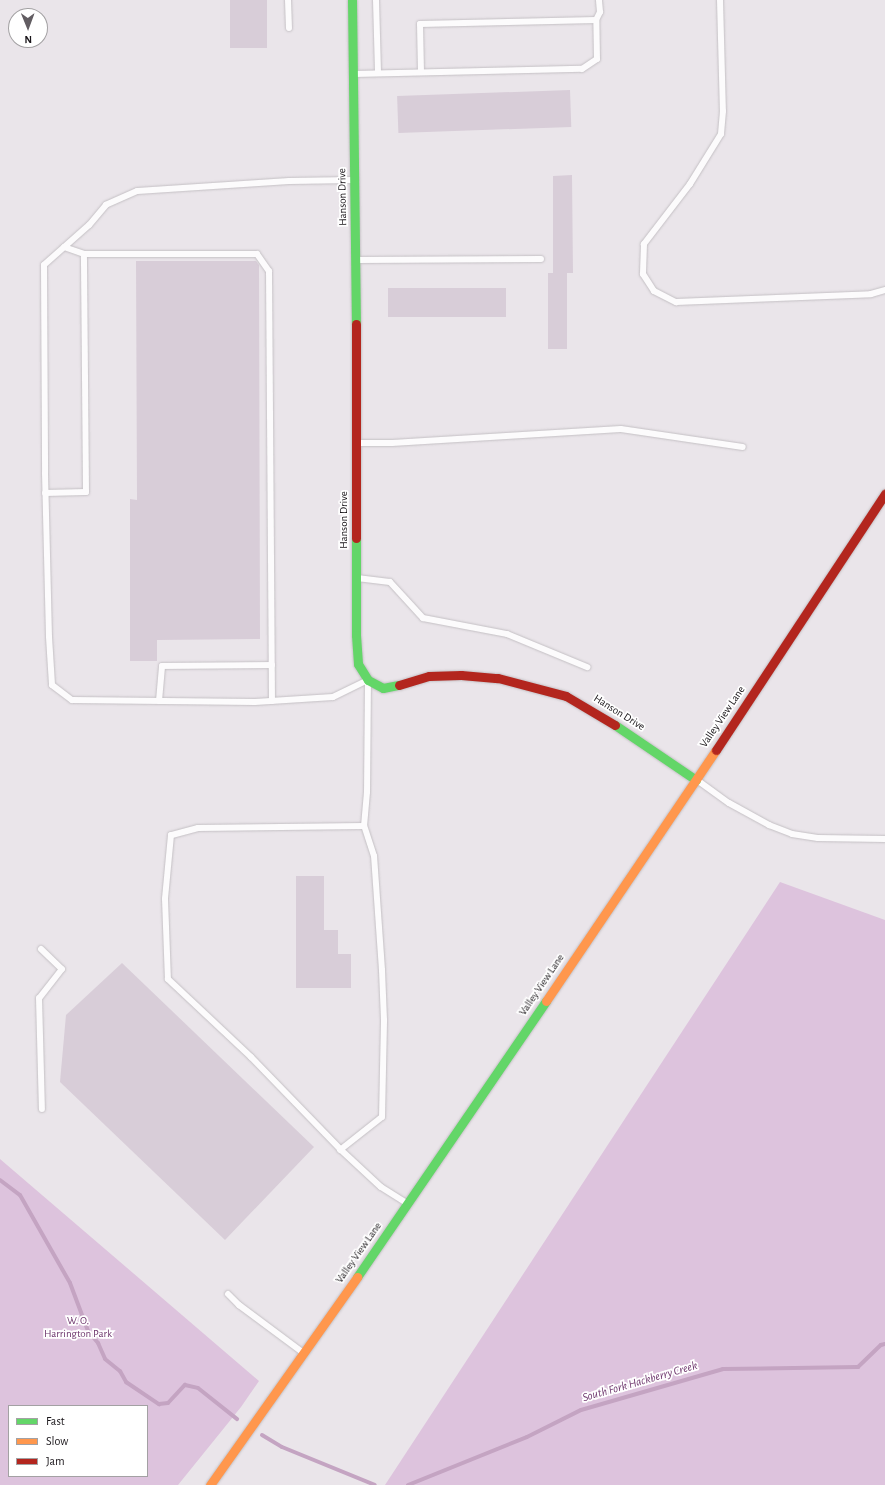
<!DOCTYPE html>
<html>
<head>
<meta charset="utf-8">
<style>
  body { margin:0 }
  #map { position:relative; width:885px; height:1485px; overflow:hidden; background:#eae5ea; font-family:"Alegreya Sans",sans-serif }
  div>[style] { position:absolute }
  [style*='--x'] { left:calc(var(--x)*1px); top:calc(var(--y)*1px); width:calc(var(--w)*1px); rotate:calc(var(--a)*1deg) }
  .green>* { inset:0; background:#ddc3dd }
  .stream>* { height:4px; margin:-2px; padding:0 2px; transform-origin:2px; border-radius:2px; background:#c4a4c2 }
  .building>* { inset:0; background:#d8cdd8; transform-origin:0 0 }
  .roads { filter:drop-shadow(0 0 1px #c4c0c4) drop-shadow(0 0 1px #c4c0c4) }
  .lane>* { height:6px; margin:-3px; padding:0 3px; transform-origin:3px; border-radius:3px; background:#fcfbfc }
  .fast>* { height:9px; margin:-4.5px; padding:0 4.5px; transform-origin:4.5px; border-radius:4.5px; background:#63d668 }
  .slow>* { height:9px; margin:-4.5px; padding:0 4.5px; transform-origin:4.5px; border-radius:4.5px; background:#ff974d }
  .jam>* { height:9px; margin:-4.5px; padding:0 4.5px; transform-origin:4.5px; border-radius:4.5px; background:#b3261e }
  span { translate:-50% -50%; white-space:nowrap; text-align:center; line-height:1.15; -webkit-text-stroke:3.5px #fff; paint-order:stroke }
  .street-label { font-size:11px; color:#181418 }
  .park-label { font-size:11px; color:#6e376d }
  .water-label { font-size:12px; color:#70396f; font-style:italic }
  .legend { position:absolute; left:8px; top:1405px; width:140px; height:72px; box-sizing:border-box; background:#fff; border:1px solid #a3a1a3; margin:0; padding:5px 7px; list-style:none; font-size:12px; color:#181418 }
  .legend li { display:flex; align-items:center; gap:8px; height:20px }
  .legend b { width:20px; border:1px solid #a3a1a3 }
  .north { position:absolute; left:8px; top:8px; width:40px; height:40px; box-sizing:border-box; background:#fff; border:1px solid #a3a1a3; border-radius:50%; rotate:179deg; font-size:11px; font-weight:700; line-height:16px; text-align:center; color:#181418 }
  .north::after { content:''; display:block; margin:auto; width:14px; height:18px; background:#625d62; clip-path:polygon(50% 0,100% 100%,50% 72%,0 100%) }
</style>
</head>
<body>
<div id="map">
  <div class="green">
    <div style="clip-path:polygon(780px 882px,885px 920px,885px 1485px,385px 1485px)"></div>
    <div style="clip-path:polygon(evenodd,0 1159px,259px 1381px,241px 1407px,178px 1485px,0 1485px,0 1159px,9px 1406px,147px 1406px,147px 1476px,9px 1476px,9px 1406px)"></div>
  </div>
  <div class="stream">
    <div style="--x:0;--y:1180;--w:25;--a:37"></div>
    <div style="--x:20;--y:1195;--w:101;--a:60.4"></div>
    <div style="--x:70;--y:1283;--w:51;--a:69.4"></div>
    <div style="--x:88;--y:1331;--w:16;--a:50"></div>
    <div style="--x:98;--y:1343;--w:17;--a:66"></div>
    <div style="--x:105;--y:1359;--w:19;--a:39"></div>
    <div style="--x:120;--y:1371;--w:13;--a:61"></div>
    <div style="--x:126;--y:1382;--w:40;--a:34"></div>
    <div style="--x:159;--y:1404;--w:9;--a:-6"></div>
    <div style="--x:168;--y:1403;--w:25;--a:-47"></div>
    <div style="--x:185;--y:1385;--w:13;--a:13"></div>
    <div style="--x:198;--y:1388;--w:50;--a:38.5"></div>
    <div style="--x:262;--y:1435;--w:23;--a:31"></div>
    <div style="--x:282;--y:1447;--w:100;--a:22.2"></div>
    <div style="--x:408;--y:1485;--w:128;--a:-22"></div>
    <div style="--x:527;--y:1437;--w:60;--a:-26.6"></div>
    <div style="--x:581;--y:1410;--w:148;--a:-16.1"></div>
    <div style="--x:723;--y:1369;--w:135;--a:-0.8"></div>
    <div style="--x:858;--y:1367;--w:32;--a:-44"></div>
    <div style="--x:881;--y:1345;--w:4;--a:-14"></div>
  </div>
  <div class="building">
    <div style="left:230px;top:0;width:37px;height:48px"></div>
    <div style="left:570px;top:90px;width:37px;height:173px;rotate:88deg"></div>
    <div style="clip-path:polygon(572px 175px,573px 273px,567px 273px,567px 349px,548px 349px,548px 273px,553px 273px,553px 176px)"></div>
    <div style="clip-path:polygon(136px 261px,256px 261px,259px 265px,260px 639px,157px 640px,157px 661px,130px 661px,130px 499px,137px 500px)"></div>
    <div style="left:388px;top:288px;width:118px;height:29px"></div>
    <div style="clip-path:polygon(296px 876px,324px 876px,324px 930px,338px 930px,338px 954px,351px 954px,351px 988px,296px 988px)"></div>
    <div style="clip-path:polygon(122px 963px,314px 1147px,225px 1240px,60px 1082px,66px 1015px)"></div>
  </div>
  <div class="roads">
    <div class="lane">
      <div style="--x:288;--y:0;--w:28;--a:88"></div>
      <div style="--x:376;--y:0;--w:73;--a:88.4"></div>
      <div style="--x:720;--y:0;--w:111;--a:88.5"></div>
      <div style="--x:723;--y:111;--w:23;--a:95"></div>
      <div style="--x:721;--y:134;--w:59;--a:121.8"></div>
      <div style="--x:690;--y:184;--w:76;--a:127.5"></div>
      <div style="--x:644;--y:244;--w:30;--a:92"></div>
      <div style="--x:643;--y:274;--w:20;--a:57"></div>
      <div style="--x:654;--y:291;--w:25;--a:27"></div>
      <div style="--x:676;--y:302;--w:195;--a:-2.3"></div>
      <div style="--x:871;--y:294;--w:15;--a:-16"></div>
      <div style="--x:596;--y:20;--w:9;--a:-63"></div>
      <div style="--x:600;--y:12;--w:12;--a:-95"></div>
      <div style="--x:354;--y:74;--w:228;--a:-1.3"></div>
      <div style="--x:582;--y:69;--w:18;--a:-34"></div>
      <div style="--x:597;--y:59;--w:39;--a:-91"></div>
      <div style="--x:596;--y:20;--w:176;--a:178.7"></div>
      <div style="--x:420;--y:24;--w:48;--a:88.8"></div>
      <div style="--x:353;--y:180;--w:64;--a:179.1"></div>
      <div style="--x:289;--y:181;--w:152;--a:176.2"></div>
      <div style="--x:137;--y:191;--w:34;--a:156"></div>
      <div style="--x:106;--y:205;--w:26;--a:130"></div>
      <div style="--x:89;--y:225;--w:60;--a:138.4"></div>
      <div style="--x:44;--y:265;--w:208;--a:89.7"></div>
      <div style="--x:45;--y:473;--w:164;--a:88.6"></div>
      <div style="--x:49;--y:637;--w:48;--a:86.4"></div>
      <div style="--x:52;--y:685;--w:25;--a:37"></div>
      <div style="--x:72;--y:700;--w:183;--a:0.6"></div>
      <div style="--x:255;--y:702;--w:78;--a:-3.7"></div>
      <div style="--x:333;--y:697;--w:39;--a:-26"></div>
      <div style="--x:368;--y:680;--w:112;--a:90.5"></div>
      <div style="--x:367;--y:792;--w:34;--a:95"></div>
      <div style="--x:64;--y:247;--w:21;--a:19"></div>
      <div style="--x:84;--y:254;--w:173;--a:0"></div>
      <div style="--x:257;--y:254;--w:21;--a:55"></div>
      <div style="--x:269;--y:271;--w:430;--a:89.6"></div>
      <div style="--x:357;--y:260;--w:184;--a:-0.3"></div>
      <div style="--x:357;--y:443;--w:35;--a:0"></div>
      <div style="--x:392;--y:443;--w:229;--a:-3.5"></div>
      <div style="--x:621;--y:429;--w:123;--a:8.4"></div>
      <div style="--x:45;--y:493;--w:41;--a:-1.4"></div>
      <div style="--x:86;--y:492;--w:238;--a:-90.5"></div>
      <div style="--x:357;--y:578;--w:33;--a:7"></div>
      <div style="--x:390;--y:582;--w:49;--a:47.5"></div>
      <div style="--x:423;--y:618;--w:86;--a:10.8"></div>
      <div style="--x:507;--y:634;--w:87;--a:22.4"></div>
      <div style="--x:159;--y:701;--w:35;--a:-85"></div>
      <div style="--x:162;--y:666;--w:110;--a:-0.5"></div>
      <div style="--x:697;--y:780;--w:39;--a:36"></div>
      <div style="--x:729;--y:803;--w:46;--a:28.8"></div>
      <div style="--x:769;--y:825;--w:25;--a:21"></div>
      <div style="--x:792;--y:834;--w:26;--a:9"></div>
      <div style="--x:818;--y:838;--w:67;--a:0.9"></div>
      <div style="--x:41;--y:949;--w:29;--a:44"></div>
      <div style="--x:62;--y:969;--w:37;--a:128"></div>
      <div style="--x:39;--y:998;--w:111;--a:88.5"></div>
      <div style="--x:340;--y:1150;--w:53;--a:-38.2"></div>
      <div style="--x:382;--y:1117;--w:97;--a:-88.8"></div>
      <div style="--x:384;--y:1020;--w:50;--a:-92.3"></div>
      <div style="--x:382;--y:970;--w:114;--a:-94"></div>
      <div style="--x:374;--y:856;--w:32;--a:-108"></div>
      <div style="--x:364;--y:826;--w:166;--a:179.3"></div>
      <div style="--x:198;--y:828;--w:28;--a:165"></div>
      <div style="--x:171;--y:835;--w:64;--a:95.4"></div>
      <div style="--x:165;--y:899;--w:80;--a:87.9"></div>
      <div style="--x:168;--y:979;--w:114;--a:43.2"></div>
      <div style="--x:251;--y:1057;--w:129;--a:45.9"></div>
      <div style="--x:341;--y:1150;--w:54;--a:42.8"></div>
      <div style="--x:381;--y:1187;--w:31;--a:32"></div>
      <div style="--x:228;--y:1294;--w:16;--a:45"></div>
      <div style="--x:239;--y:1305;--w:79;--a:36.7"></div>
    </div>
    <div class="fast">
      <div style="--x:352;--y:0;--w:324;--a:89.3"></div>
      <div style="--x:356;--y:538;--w:97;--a:90"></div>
      <div style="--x:356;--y:635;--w:29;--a:86"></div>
      <div style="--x:358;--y:664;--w:19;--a:58"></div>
      <div style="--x:368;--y:680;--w:17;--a:28"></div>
      <div style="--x:383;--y:688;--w:16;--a:-11"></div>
      <div style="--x:615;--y:725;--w:98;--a:34.2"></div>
      <div style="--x:357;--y:1277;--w:335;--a:-55.6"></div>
    </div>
    <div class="slow">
      <div style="--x:546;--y:1001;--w:303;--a:-55.9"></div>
      <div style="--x:210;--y:1485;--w:255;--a:-54.7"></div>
    </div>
    <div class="jam">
      <div style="--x:356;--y:324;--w:214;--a:90"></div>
      <div style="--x:399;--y:685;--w:31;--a:-17"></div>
      <div style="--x:429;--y:676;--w:32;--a:-2"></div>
      <div style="--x:461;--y:675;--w:37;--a:5"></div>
      <div style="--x:498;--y:678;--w:70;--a:14.8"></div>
      <div style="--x:566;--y:696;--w:57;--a:30.6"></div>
      <div style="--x:716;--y:750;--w:307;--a:-56.6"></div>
    </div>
  </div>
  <div class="street-label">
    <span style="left:343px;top:197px;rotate:-91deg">Hanson Drive</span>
    <span style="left:344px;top:520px;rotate:-90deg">Hanson Drive</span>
    <span style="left:619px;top:713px;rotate:32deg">Hanson Drive</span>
    <span style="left:723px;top:717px;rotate:-56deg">Valley View Lane</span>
    <span style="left:542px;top:985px;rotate:-56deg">Valley View Lane</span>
    <span style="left:359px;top:1253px;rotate:-55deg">Valley View Lane</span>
  </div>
  <div class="park-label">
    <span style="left:78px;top:1328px">W. O.<br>Harrington Park</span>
  </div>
  <div class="water-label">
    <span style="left:640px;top:1382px;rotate:-16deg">South Fork Hackberry Creek</span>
  </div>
  <ul class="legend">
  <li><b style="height:5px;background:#63d668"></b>Fast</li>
  <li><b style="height:5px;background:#ff974d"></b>Slow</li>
  <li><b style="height:5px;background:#b3261e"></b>Jam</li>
  </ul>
  <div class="north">N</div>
</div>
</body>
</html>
